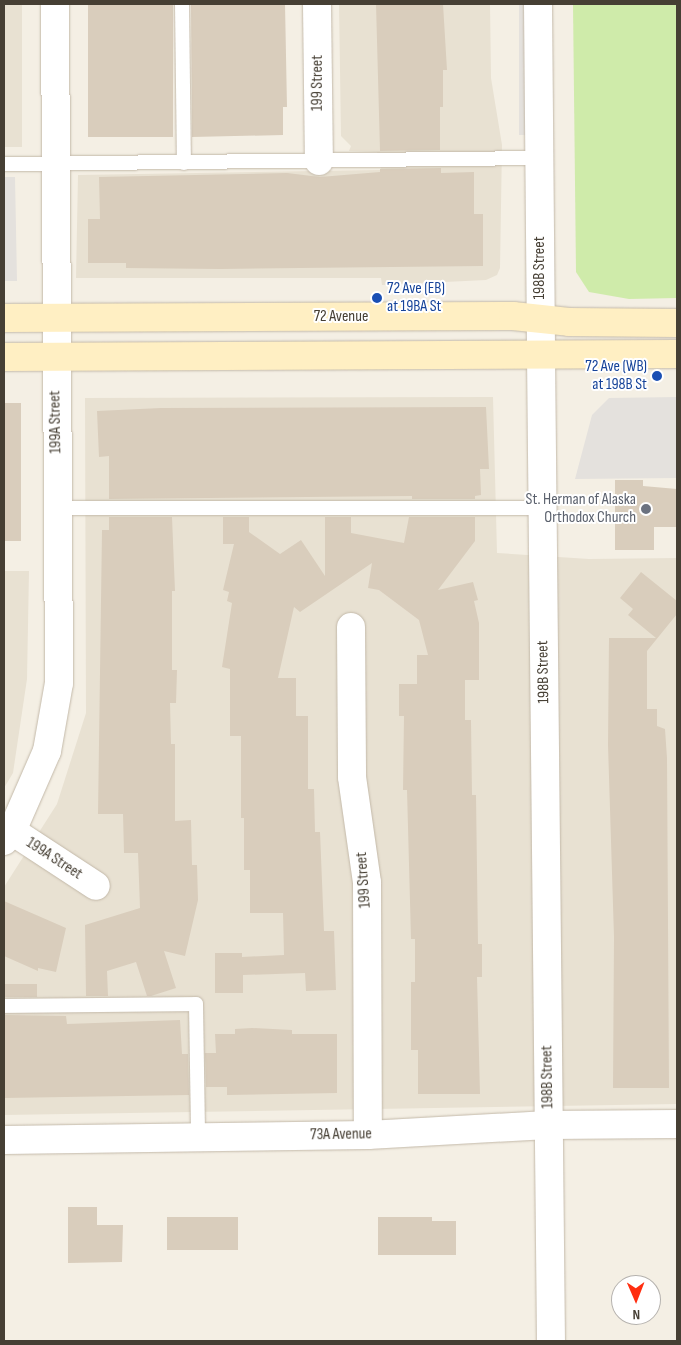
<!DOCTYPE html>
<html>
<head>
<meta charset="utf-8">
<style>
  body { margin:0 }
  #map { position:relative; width:681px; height:1345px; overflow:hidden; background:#f4efe4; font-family:"Sofia Sans Condensed",sans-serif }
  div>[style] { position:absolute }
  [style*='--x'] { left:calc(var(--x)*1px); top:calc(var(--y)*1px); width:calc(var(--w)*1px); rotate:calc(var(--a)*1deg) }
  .residential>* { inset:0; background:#e8e1d2; transform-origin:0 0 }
  .green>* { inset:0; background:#cfebaa }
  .parking>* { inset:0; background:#e4e1dd; transform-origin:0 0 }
  .building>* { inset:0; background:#d9cdbc; transform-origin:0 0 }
  .roads { filter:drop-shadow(0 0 1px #c3b9a9) drop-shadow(0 0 1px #c3b9a9) }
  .service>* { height:14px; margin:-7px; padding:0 7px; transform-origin:7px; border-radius:7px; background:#fff }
  .minor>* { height:28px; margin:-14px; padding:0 14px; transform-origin:14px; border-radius:14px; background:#fff }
  .tertiary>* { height:28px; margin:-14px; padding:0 14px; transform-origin:14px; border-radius:14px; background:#fff }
  .secondary>* { height:28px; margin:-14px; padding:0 14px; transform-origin:14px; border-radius:14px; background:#ffefc3 }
  .dots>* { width:14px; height:14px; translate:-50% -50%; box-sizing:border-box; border:2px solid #fff; border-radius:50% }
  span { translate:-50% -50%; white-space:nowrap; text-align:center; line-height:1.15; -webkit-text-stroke:4px #fff; paint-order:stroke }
  .street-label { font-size:16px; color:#463f34 }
  .transit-label { font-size:16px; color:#164399 }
  .left { translate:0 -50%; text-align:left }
  .right { translate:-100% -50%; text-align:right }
  .worship-label { font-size:16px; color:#5b616d }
  .frame { position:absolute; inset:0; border:5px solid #463f34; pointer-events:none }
  .north { position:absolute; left:611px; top:1275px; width:50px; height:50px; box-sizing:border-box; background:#fff; border:1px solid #b5b2ae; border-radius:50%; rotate:179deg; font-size:14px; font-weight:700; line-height:20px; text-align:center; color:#463f34 }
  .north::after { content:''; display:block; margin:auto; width:18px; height:22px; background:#ff2e10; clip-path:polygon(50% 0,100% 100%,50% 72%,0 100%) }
</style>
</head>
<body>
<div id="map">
  <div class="residential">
    <div style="left:4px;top:4px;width:18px;height:143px"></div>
    <div style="clip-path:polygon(339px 4px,490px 4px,491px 78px,502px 145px,500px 268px,497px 275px,486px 280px,382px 285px,381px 278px,76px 278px,78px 175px,381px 170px,377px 152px,349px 151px,351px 146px,341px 136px)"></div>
    <div style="clip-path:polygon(493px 397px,497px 553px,589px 559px,677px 558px,677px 1104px,4px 1115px,4px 887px,57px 804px,86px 713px,85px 398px)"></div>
    <div style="clip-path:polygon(4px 571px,29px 571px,27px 679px,13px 773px,4px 788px)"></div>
  </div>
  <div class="green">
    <div style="clip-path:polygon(573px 4px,677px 4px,677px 298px,629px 299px,589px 292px,576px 272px)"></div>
  </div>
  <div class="parking">
    <div style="left:519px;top:4px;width:7px;height:131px"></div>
    <div style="clip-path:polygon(4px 177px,15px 177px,17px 281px,4px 281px)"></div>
    <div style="clip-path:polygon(677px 397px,677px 478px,575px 479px,592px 415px,609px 398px)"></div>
  </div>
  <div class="building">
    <div style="left:88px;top:4px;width:85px;height:133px"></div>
    <div style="clip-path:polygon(191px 4px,285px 4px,287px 107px,283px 107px,283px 135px,192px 137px)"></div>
    <div style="clip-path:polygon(376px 4px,443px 4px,447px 70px,443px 70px,443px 107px,440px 107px,440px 150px,380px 151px)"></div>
    <div style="clip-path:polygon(441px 168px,441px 173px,474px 172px,474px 214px,483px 214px,483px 266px,220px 269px,126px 268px,126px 263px,88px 263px,88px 219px,100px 219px,99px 177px,287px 173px,320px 177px,380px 172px,380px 169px)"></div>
    <div style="left:4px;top:403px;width:17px;height:138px"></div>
    <div style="clip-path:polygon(486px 407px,489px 469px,480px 469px,481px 495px,475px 496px,475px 499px,412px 499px,412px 496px,109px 499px,109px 456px,99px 457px,97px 411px,161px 408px)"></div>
    <div style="clip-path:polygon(615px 480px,643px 480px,643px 486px,677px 489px,677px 527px,654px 527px,654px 550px,615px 550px)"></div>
    <div style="clip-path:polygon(109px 517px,172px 517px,175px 591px,172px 591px,172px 670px,177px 670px,176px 703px,170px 703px,171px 744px,175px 744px,175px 821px,191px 820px,192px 865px,197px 865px,198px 900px,185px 956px,164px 951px,176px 988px,151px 996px,147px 996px,136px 962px,107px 971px,108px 996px,86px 996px,85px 925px,140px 908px,138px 853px,124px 853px,123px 814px,98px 814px,102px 530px,109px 530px)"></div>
    <div style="clip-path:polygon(223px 517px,249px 517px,249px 532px,280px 554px,301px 540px,325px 576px,325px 517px,351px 517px,351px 533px,404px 543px,409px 517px,475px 517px,475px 541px,438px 590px,473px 582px,478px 600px,474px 601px,479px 623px,479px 680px,465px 680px,465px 720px,471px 720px,472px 795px,476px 795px,478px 944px,482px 944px,482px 977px,477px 977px,480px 1094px,418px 1094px,418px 1050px,411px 1050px,411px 982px,415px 982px,415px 939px,411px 939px,407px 790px,403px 790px,404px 716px,399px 716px,399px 684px,417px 684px,417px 655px,428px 655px,419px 620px,379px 590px,368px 588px,372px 563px,300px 612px,294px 607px,278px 678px,296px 678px,296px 716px,308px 716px,308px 789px,314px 789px,315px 832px,320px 832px,324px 931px,334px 931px,336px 990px,306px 991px,305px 973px,243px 975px,243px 993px,215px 993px,215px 953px,242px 953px,242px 957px,284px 955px,283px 913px,250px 913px,250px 870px,244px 870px,244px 818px,241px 818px,241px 736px,230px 736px,230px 669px,222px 667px,232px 603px,227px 601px,229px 592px,223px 590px,234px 544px,223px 544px)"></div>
    <div style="clip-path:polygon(641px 572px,677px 601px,677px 614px,647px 651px,647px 709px,657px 709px,657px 726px,665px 729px,667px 758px,669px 1088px,613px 1088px,614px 937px,608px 745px,609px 638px,656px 638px,628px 615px,633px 609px,620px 598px)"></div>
    <div style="clip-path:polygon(4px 901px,66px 928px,56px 972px,38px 968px,38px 971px,4px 956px)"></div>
    <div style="left:37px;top:984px;width:13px;height:33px;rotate:90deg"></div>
    <div style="clip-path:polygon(4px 1015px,66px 1016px,67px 1024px,180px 1020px,182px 1054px,188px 1054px,189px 1095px,4px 1098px)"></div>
    <div style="clip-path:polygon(252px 1028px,292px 1030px,292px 1034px,337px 1034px,337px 1093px,227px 1095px,227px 1087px,206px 1087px,205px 1053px,216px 1053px,215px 1034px,235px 1034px,235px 1029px)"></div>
    <div style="clip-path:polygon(68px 1207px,97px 1207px,97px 1225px,123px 1225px,122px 1262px,68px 1263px)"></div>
    <div style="left:167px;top:1217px;width:71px;height:33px"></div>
    <div style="clip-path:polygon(378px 1217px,432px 1217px,432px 1221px,456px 1221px,456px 1255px,378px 1255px)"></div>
  </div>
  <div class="roads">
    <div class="service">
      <div style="--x:182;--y:4;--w:159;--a:89.3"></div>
      <div style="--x:4;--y:164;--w:536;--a:-0.64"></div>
      <div style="--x:58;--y:508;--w:484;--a:0"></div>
      <div style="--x:4;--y:1006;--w:192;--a:-0.6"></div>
      <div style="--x:196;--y:1004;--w:134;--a:89.1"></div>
    </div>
    <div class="minor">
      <div style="--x:317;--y:4;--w:157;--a:89.3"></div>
      <div style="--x:541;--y:355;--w:986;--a:89.42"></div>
      <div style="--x:351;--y:627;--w:150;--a:89.6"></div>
      <div style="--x:352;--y:777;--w:107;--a:81.9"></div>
      <div style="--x:367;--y:883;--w:252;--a:89.8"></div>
      <div style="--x:12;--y:831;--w:100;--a:33.2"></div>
      <div style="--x:4;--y:841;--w:13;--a:-51"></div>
      <div style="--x:12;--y:831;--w:87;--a:-66.4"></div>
      <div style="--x:47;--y:751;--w:69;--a:-80"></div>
      <div style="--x:59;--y:683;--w:679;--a:-90.34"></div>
      <div style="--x:4;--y:1140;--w:364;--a:-0.8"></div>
      <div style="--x:368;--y:1135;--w:180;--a:-3.2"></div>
      <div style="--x:548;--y:1125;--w:129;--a:-0.4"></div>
    </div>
    <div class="tertiary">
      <div style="--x:538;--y:4;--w:351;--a:89.5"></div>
    </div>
    <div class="secondary">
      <div style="--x:4;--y:318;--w:509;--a:-0.23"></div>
      <div style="--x:513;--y:316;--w:56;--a:6.1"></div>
      <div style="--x:569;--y:322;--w:108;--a:0.5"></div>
      <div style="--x:4;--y:357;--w:673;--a:-0.26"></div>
    </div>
  </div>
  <div class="dots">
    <div style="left:377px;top:298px;background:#1a4fb4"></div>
    <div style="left:657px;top:376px;background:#1a4fb4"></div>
    <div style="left:646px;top:509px;background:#6b7280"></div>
  </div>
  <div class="street-label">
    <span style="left:318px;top:83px;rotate:-90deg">199 Street</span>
    <span style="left:540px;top:268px;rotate:-90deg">198B Street</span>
    <span style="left:341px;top:317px">72 Avenue</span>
    <span style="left:56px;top:422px;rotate:-91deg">199A Street</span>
    <span style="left:544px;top:672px;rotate:-91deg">198B Street</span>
    <span style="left:54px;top:859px;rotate:33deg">199A Street</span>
    <span style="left:364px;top:880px;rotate:-94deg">199 Street</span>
    <span style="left:548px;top:1077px;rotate:-91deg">198B Street</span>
    <span style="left:341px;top:1135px;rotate:-1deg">73A Avenue</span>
  </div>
  <div class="transit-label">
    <span class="left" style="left:387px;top:298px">72 Ave (EB)<br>at 19BA St</span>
    <span class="right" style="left:647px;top:376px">72 Ave (WB)<br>at 198B St</span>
  </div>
  <div class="worship-label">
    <span class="right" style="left:636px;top:509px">St. Herman of Alaska<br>Orthodox Church</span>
  </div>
  <div class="frame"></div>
  <div class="north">N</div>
</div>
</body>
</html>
